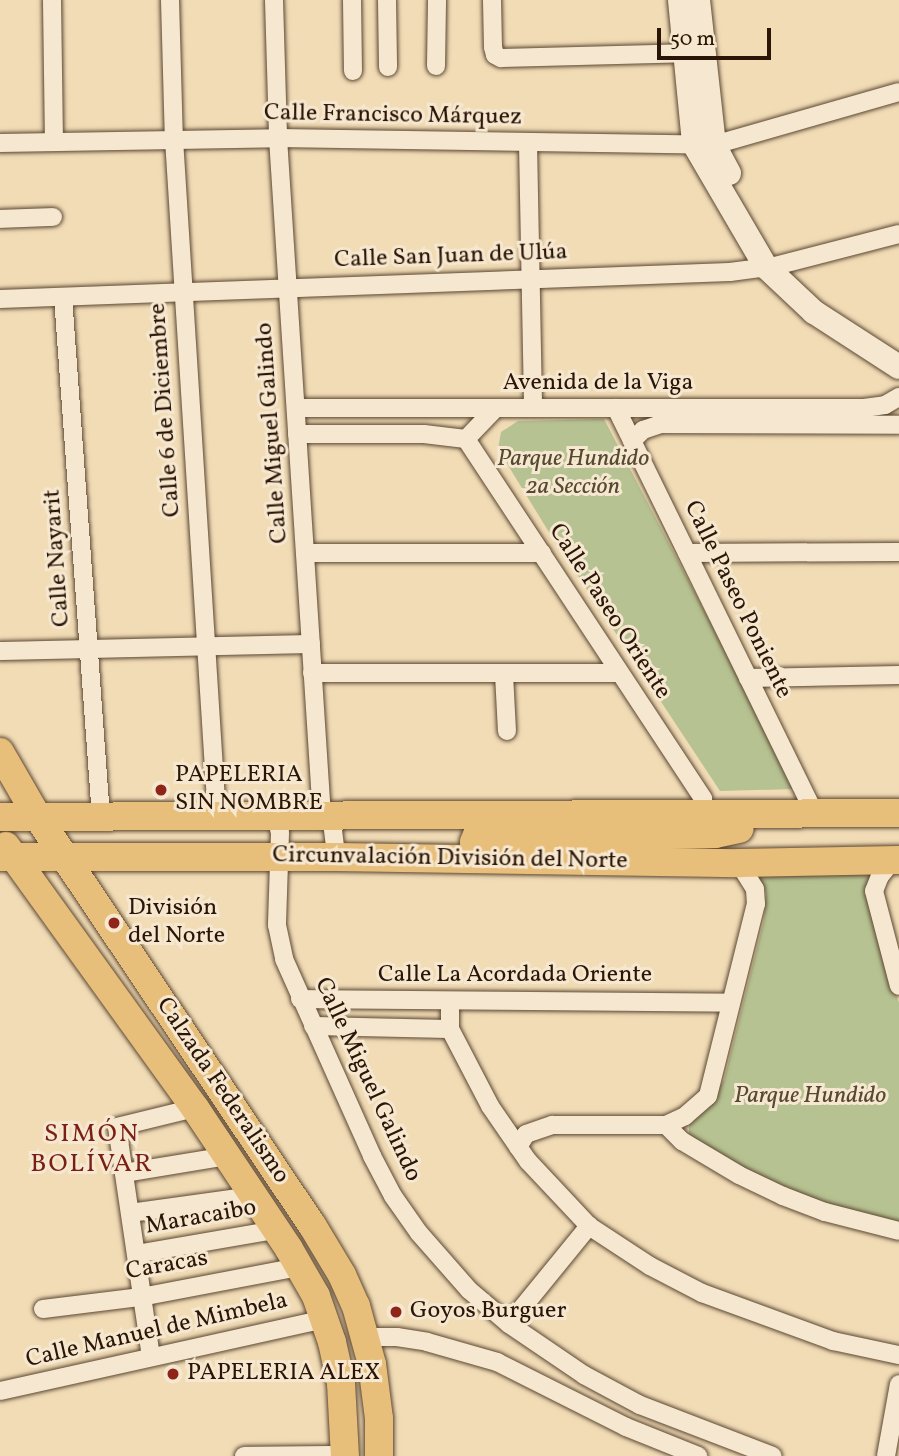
<!DOCTYPE html>
<html>
<head>
<meta charset="utf-8">
<style>
  body { margin:0 }
  #map { position:relative; width:899px; height:1456px; overflow:hidden; background:#f1dcb6; font-family:Vollkorn,serif }
  div>[style] { position:absolute }
  [style*='--x'] { left:calc(var(--x)*1px); top:calc(var(--y)*1px); width:calc(var(--w)*1px); rotate:calc(var(--a)*1deg) }
  .green>* { inset:0; background:#b6c291 }
  .roads { filter:drop-shadow(0 0 2px #5c4732) drop-shadow(0 0 2px #5c4732) }
  .street>* { height:18px; margin:-9px; padding:0 9px; transform-origin:9px; border-radius:9px; background:#f6e8d0 }
  .secondary>* { height:24px; margin:-12px; padding:0 12px; transform-origin:12px; border-radius:12px; background:#f6e8d0 }
  .primary>* { height:28px; margin:-14px; padding:0 14px; transform-origin:14px; border-radius:14px; background:#e8be7b }
  .dots>* { width:19px; height:19px; translate:-50% -50%; box-sizing:border-box; border:4px solid #f6e8d0; border-radius:50% }
  span { translate:-50% -50%; white-space:nowrap; text-align:center; line-height:1.15; -webkit-text-stroke:6px #f6e8d0; paint-order:stroke }
  .street-label { font-size:24px; color:#2b1506 }
  .park-label { font-size:24px; color:#554930; font-style:italic }
  .poi-label { font-size:24px; color:#2b1506 }
  .left { translate:0 -50%; text-align:left }
  .neighbourhood-label { font-size:26px; color:#7a1f14; letter-spacing:2px }
  .scale { position:absolute; left:657px; top:28px; width:114px; height:32px; box-sizing:border-box; border:4px solid #2b1506; border-top:0; padding-left:9px; font-size:21px; line-height:24px; white-space:nowrap; color:#2b1506; -webkit-text-stroke:5px #f6e8d0; paint-order:stroke }
</style>
</head>
<body>
<div id="map">
  <div class="green">
    <div style="clip-path:polygon(604px 419px,743px 685px,795px 789px,720px 791px,547px 529px,498px 449px,501px 432px,518px 421px)"></div>
    <div style="clip-path:polygon(765px 871px,819px 876px,870px 872px,869px 901px,899px 1003px,899px 1225px,817px 1200px,768px 1181px,728px 1162px,689px 1134px,689px 1125px,705px 1109px,724px 1080px,764px 920px,766px 892px,759px 877px)"></div>
  </div>
  <div class="roads">
    <div class="street">
      <div style="--x:52;--y:0;--w:142;--a:89.2"></div>
      <div style="--x:170;--y:0;--w:139;--a:88.4"></div>
      <div style="--x:174;--y:139;--w:679;--a:86.37"></div>
      <div style="--x:274;--y:0;--w:138;--a:88.3"></div>
      <div style="--x:278;--y:138;--w:679;--a:86.29"></div>
      <div style="--x:322;--y:816;--w:12;--a:31"></div>
      <div style="--x:332;--y:822;--w:35;--a:83"></div>
      <div style="--x:352;--y:0;--w:71;--a:89.2"></div>
      <div style="--x:387;--y:0;--w:67;--a:89.1"></div>
      <div style="--x:492;--y:0;--w:47;--a:88.8"></div>
      <div style="--x:493;--y:47;--w:8;--a:76"></div>
      <div style="--x:495;--y:55;--w:7;--a:27"></div>
      <div style="--x:501;--y:58;--w:193;--a:-1.5"></div>
      <div style="--x:436;--y:66;--w:66;--a:-89.1"></div>
      <div style="--x:0;--y:143;--w:278;--a:-1"></div>
      <div style="--x:278;--y:138;--w:436;--a:0.9"></div>
      <div style="--x:714;--y:145;--w:192;--a:-16"></div>
      <div style="--x:528;--y:143;--w:265;--a:88.9"></div>
      <div style="--x:0;--y:219;--w:53;--a:-2.2"></div>
      <div style="--x:63;--y:297;--w:521;--a:85.82"></div>
      <div style="--x:0;--y:299;--w:730;--a:-2.12"></div>
      <div style="--x:730;--y:272;--w:45;--a:-7.6"></div>
      <div style="--x:775;--y:266;--w:128;--a:-14.5"></div>
      <div style="--x:296;--y:408;--w:568;--a:0"></div>
      <div style="--x:864;--y:408;--w:21;--a:-8"></div>
      <div style="--x:885;--y:405;--w:16;--a:-30"></div>
      <div style="--x:616;--y:408;--w:451;--a:63.9"></div>
      <div style="--x:297;--y:434;--w:127;--a:0"></div>
      <div style="--x:424;--y:434;--w:42;--a:6.8"></div>
      <div style="--x:466;--y:439;--w:431;--a:56.6"></div>
      <div style="--x:703;--y:799;--w:15;--a:90"></div>
      <div style="--x:466;--y:439;--w:42;--a:-46"></div>
      <div style="--x:632;--y:441;--w:16;--a:-45"></div>
      <div style="--x:643;--y:430;--w:18;--a:-19"></div>
      <div style="--x:660;--y:424;--w:239;--a:0.2"></div>
      <div style="--x:305;--y:553;--w:237;--a:0"></div>
      <div style="--x:687;--y:553;--w:212;--a:-0.3"></div>
      <div style="--x:0;--y:651;--w:311;--a:-1.3"></div>
      <div style="--x:312;--y:673;--w:307;--a:0"></div>
      <div style="--x:504;--y:674;--w:57;--a:87"></div>
      <div style="--x:748;--y:678;--w:151;--a:-1.1"></div>
      <div style="--x:276;--y:816;--w:17;--a:77"></div>
      <div style="--x:280;--y:833;--w:92;--a:91.9"></div>
      <div style="--x:277;--y:925;--w:35;--a:78"></div>
      <div style="--x:284;--y:959;--w:216;--a:65.9"></div>
      <div style="--x:372;--y:1156;--w:45;--a:62.3"></div>
      <div style="--x:393;--y:1196;--w:45;--a:54.9"></div>
      <div style="--x:419;--y:1233;--w:76;--a:48.7"></div>
      <div style="--x:469;--y:1290;--w:52;--a:40.4"></div>
      <div style="--x:509;--y:1324;--w:91;--a:34.2"></div>
      <div style="--x:584;--y:1375;--w:64;--a:28.2"></div>
      <div style="--x:640;--y:1405;--w:142;--a:21"></div>
      <div style="--x:893;--y:860;--w:21;--a:129"></div>
      <div style="--x:880;--y:876;--w:16;--a:112"></div>
      <div style="--x:874;--y:891;--w:98;--a:75.3"></div>
      <div style="--x:300;--y:999;--w:431;--a:0.5"></div>
      <div style="--x:450;--y:1001;--w:28;--a:90"></div>
      <div style="--x:450;--y:1029;--w:87;--a:62.5"></div>
      <div style="--x:490;--y:1106;--w:67;--a:55.4"></div>
      <div style="--x:528;--y:1161;--w:89;--a:46.8"></div>
      <div style="--x:589;--y:1226;--w:73;--a:33.3"></div>
      <div style="--x:650;--y:1266;--w:59;--a:27.4"></div>
      <div style="--x:702;--y:1293;--w:140;--a:20.1"></div>
      <div style="--x:833;--y:1341;--w:67;--a:12"></div>
      <div style="--x:313;--y:1026;--w:137;--a:1.3"></div>
      <div style="--x:666;--y:1125;--w:21;--a:-25"></div>
      <div style="--x:685;--y:1116;--w:30;--a:-41"></div>
      <div style="--x:708;--y:1096;--w:198;--a:-76"></div>
      <div style="--x:756;--y:904;--w:15;--a:-94"></div>
      <div style="--x:755;--y:889;--w:31;--a:-122"></div>
      <div style="--x:518;--y:1147;--w:15;--a:-58"></div>
      <div style="--x:526;--y:1134;--w:28;--a:-19"></div>
      <div style="--x:552;--y:1125;--w:114;--a:0"></div>
      <div style="--x:666;--y:1125;--w:23;--a:45"></div>
      <div style="--x:682;--y:1141;--w:66;--a:30.8"></div>
      <div style="--x:739;--y:1175;--w:49;--a:25.5"></div>
      <div style="--x:783;--y:1196;--w:45;--a:20.9"></div>
      <div style="--x:825;--y:1212;--w:76;--a:14.4"></div>
      <div style="--x:124;--y:1173;--w:104;--a:-9.4"></div>
      <div style="--x:130;--y:1213;--w:124;--a:-7.9"></div>
      <div style="--x:136;--y:1254;--w:141;--a:-9.8"></div>
      <div style="--x:43;--y:1309;--w:99;--a:-7"></div>
      <div style="--x:141;--y:1297;--w:161;--a:-10.8"></div>
      <div style="--x:509;--y:1324;--w:127;--a:-50.8"></div>
      <div style="--x:366;--y:1337;--w:31;--a:0"></div>
      <div style="--x:397;--y:1337;--w:30;--a:9"></div>
      <div style="--x:427;--y:1342;--w:73;--a:15.9"></div>
      <div style="--x:497;--y:1362;--w:144;--a:26.7"></div>
      <div style="--x:626;--y:1427;--w:78;--a:21.9"></div>
      <div style="--x:151;--y:1357;--w:232;--a:-98.4"></div>
      <div style="--x:117;--y:1127;--w:80;--a:-13.7"></div>
      <div style="--x:0;--y:1391;--w:333;--a:-12.5"></div>
      <div style="--x:244;--y:1456;--w:101;--a:-0.6"></div>
      <div style="--x:886;--y:1456;--w:73;--a:-79.8"></div>
    </div>
    <div class="secondary">
      <div style="--x:680;--y:0;--w:145;--a:84.4"></div>
      <div style="--x:694;--y:144;--w:143;--a:59.7"></div>
      <div style="--x:766;--y:267;--w:66;--a:43.2"></div>
      <div style="--x:814;--y:312;--w:101;--a:32.9"></div>
      <div style="--x:698;--y:0;--w:146;--a:83.7"></div>
      <div style="--x:714;--y:145;--w:32;--a:62"></div>
    </div>
    <div class="primary">
      <div style="--x:0;--y:752;--w:74;--a:60"></div>
      <div style="--x:37;--y:816;--w:493;--a:56.1"></div>
      <div style="--x:312;--y:1225;--w:58;--a:59"></div>
      <div style="--x:342;--y:1275;--w:34;--a:66"></div>
      <div style="--x:356;--y:1306;--w:60;--a:74.6"></div>
      <div style="--x:372;--y:1364;--w:55;--a:82.7"></div>
      <div style="--x:379;--y:1419;--w:37;--a:90"></div>
      <div style="--x:0;--y:817;--w:899;--a:-0.25"></div>
      <div style="--x:6;--y:846;--w:323;--a:54.2"></div>
      <div style="--x:195;--y:1108;--w:169;--a:56.3"></div>
      <div style="--x:289;--y:1249;--w:54;--a:60.1"></div>
      <div style="--x:316;--y:1296;--w:49;--a:70.8"></div>
      <div style="--x:332;--y:1342;--w:42;--a:77.6"></div>
      <div style="--x:341;--y:1383;--w:73;--a:86.9"></div>
      <div style="--x:500;--y:854;--w:20;--a:180"></div>
      <div style="--x:480;--y:854;--w:13;--a:-117"></div>
      <div style="--x:474;--y:842;--w:8;--a:-67"></div>
      <div style="--x:477;--y:835;--w:7;--a:-27"></div>
      <div style="--x:483;--y:832;--w:41;--a:8.3"></div>
      <div style="--x:524;--y:838;--w:191;--a:-1.2"></div>
      <div style="--x:715;--y:834;--w:25;--a:-12"></div>
      <div style="--x:0;--y:857;--w:336;--a:0"></div>
      <div style="--x:336;--y:857;--w:403;--a:0.9"></div>
      <div style="--x:739;--y:863;--w:160;--a:-1.1"></div>
    </div>
  </div>
  <div class="dots">
    <div style="left:161px;top:790px;background:#8f2418"></div>
    <div style="left:114px;top:923px;background:#8f2418"></div>
    <div style="left:396px;top:1312px;background:#8f2418"></div>
    <div style="left:173px;top:1374px;background:#8f2418"></div>
  </div>
  <div class="street-label">
    <span style="left:393px;top:116px;rotate:1deg">Calle Francisco Márquez</span>
    <span style="left:451px;top:257px;rotate:-2deg">Calle San Juan de Ulúa</span>
    <span style="left:598px;top:384px">Avenida de la Viga</span>
    <span style="left:166px;top:410px;rotate:-94deg">Calle 6 de Diciembre</span>
    <span style="left:273px;top:433px;rotate:-94deg">Calle Miguel Galindo</span>
    <span style="left:58px;top:558px;rotate:-94deg">Calle Nayarit</span>
    <span style="left:737px;top:600px;rotate:64deg">Calle Paseo Poniente</span>
    <span style="left:609px;top:612px;rotate:57deg">Calle Paseo Oriente</span>
    <span style="left:450px;top:859px;rotate:1deg">Circunvalación División del Norte</span>
    <span style="left:515px;top:976px">Calle La Acordada Oriente</span>
    <span style="left:367px;top:1080px;rotate:65deg">Calle Miguel Galindo</span>
    <span style="left:222px;top:1091px;rotate:56deg">Calzada Federalismo</span>
    <span style="left:201px;top:1218px;rotate:-10deg">Maracaibo</span>
    <span style="left:167px;top:1266px;rotate:-10deg">Caracas</span>
    <span style="left:157px;top:1331px;rotate:-13deg">Calle Manuel de Mimbela</span>
  </div>
  <div class="park-label">
    <span style="left:573px;top:474px">Parque Hundido<br>2a Sección</span>
    <span style="left:810px;top:1097px">Parque Hundido</span>
  </div>
  <div class="poi-label">
    <span class="left" style="left:175px;top:790px">PAPELERIA<br>SIN NOMBRE</span>
    <span class="left" style="left:128px;top:923px">División<br>del Norte</span>
    <span class="left" style="left:410px;top:1312px">Goyos Burguer</span>
    <span class="left" style="left:187px;top:1374px">PAPELERIA ALEX</span>
  </div>
  <div class="neighbourhood-label">
    <span style="left:92px;top:1150px">SIMÓN<br>BOLÍVAR</span>
  </div>
  <div class="scale">50 m</div>
</div>
</body>
</html>
